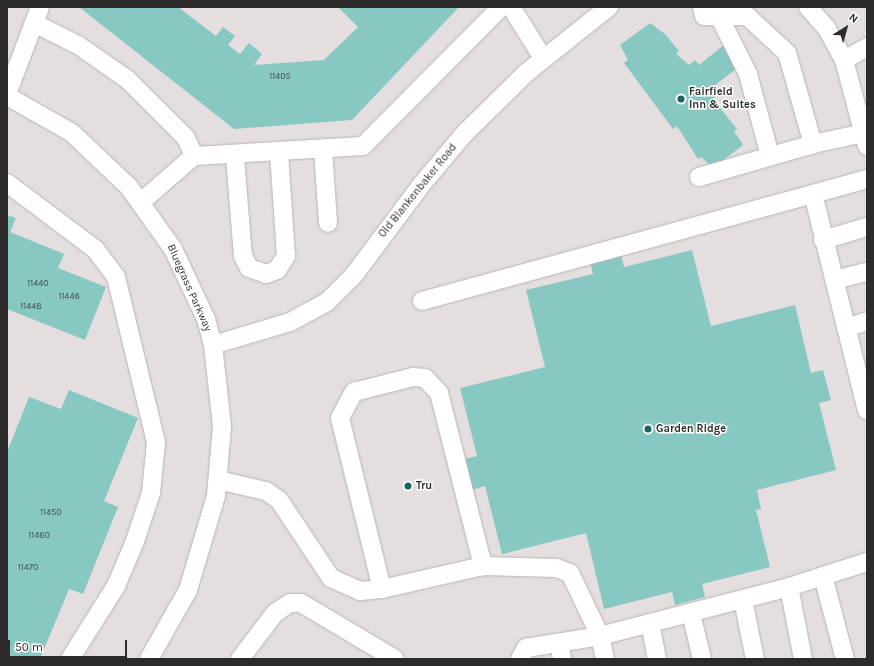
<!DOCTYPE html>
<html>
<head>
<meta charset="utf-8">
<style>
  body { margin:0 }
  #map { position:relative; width:874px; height:666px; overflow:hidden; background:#e5dede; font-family:Karla,sans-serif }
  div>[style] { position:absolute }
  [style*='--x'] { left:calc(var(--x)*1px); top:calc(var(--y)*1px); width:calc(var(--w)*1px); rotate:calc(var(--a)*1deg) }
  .building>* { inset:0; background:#87c8c3 }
  .roads { filter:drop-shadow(0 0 1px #bab4b4) drop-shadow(0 0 1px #bab4b4) }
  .minor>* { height:18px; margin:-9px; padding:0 9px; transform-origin:9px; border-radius:9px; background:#fff }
  .dots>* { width:11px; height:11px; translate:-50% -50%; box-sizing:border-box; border:2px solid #fff; border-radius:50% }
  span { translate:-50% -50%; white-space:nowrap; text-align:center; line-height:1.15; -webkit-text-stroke:3px #fff; paint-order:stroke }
  .number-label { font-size:9px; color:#445250 }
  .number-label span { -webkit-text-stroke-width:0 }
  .poi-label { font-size:11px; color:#2d2a2a; font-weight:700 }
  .left { translate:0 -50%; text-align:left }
  .street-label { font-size:11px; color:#2d2a2a }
  .frame { position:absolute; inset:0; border:8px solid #2d2a2a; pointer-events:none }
  .north { position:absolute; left:826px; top:8px; width:40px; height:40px; -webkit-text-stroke:3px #fff; paint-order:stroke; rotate:37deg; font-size:11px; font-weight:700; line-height:16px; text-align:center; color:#2d2a2a }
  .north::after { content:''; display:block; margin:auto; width:14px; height:18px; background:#2d2a2a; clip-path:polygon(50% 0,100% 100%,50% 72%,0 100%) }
  .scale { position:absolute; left:8px; top:640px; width:119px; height:18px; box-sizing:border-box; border:2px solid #2d2a2a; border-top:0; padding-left:5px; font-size:12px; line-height:14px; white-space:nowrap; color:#2d2a2a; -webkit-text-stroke:3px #fff; paint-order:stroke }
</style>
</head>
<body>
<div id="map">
  <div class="building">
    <div style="clip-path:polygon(79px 7px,178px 7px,216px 36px,223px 27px,235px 36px,228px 45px,240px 54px,249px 43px,262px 54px,254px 65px,324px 60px,358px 27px,338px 7px,459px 7px,352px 120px,234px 129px)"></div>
    <div style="clip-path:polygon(650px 23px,665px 34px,679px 51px,676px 54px,689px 65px,695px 60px,699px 65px,725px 44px,741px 65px,714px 86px,720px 93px,713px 99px,737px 129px,734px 131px,743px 145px,713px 168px,701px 157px,698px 159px,677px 126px,673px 129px,624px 63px,628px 60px,620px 45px)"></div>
    <div style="clip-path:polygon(7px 215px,16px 218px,10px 232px,64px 254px,58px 268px,106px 287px,85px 340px,7px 309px)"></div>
    <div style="clip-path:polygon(692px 250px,711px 326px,795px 305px,811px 373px,823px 370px,831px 400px,819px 403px,836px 470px,757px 490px,761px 509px,756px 510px,770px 567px,702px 584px,705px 597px,675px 605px,672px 592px,604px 609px,586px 533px,502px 554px,485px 486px,472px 490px,465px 459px,477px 456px,460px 388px,545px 367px,526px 290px,593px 274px,590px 262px,621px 255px,624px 267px)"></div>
    <div style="clip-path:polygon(69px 390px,138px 418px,104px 501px,118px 507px,83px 594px,69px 589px,40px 659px,7px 659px,7px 452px,29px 397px,61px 409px)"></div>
  </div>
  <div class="roads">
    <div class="minor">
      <div style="--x:511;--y:7;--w:60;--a:57.9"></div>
      <div style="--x:702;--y:7;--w:9;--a:77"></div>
      <div style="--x:704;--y:16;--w:43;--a:0"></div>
      <div style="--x:747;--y:16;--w:54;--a:42.8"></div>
      <div style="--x:787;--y:53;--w:95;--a:74.1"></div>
      <div style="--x:813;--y:144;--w:52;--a:-12.2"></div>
      <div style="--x:808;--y:7;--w:29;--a:49"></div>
      <div style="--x:827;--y:29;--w:35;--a:61"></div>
      <div style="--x:844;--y:60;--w:89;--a:75"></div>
      <div style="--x:719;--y:16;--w:65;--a:63.4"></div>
      <div style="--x:748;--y:74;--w:85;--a:75"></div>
      <div style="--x:34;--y:23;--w:49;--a:26.6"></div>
      <div style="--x:78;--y:45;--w:61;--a:35"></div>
      <div style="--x:128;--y:80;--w:82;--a:45"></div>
      <div style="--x:186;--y:138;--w:20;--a:66"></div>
      <div style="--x:844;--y:60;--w:26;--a:-29"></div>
      <div style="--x:7;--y:94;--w:93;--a:-69.2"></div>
      <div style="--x:7;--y:96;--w:75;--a:29.6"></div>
      <div style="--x:72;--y:133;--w:79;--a:43.5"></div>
      <div style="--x:129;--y:187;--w:76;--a:54.6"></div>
      <div style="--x:173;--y:249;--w:77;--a:64.8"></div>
      <div style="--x:206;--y:319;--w:27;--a:75"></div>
      <div style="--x:213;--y:345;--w:82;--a:83.7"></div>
      <div style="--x:222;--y:427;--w:69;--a:95"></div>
      <div style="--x:216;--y:496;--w:98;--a:106.6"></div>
      <div style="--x:188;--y:590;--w:79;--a:119.5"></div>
      <div style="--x:323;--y:149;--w:74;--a:86.1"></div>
      <div style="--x:235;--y:157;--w:99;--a:85.4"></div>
      <div style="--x:243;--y:256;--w:13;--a:63"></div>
      <div style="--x:249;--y:268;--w:18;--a:19"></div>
      <div style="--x:266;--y:274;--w:12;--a:-20"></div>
      <div style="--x:277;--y:270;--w:17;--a:-57"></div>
      <div style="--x:286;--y:256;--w:103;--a:-93.9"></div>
      <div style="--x:699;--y:177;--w:119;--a:-16.1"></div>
      <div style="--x:7;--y:183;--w:110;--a:36.9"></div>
      <div style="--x:95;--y:249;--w:35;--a:53"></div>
      <div style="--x:116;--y:277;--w:170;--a:76.4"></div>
      <div style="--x:156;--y:442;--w:51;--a:95.6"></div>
      <div style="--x:151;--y:493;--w:51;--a:108.4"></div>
      <div style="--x:135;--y:541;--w:49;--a:112.9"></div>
      <div style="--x:116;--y:586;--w:86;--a:122.2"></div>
      <div style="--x:813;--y:194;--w:56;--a:-15.5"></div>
      <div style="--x:141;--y:202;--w:70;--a:-41"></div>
      <div style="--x:194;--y:156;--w:169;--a:-3.4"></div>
      <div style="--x:363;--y:146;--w:196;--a:-45.2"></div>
      <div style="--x:823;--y:240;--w:46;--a:-16.5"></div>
      <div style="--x:834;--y:280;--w:34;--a:-14"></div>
      <div style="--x:422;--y:301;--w:405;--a:-15.3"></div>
      <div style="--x:813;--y:194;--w:223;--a:76"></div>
      <div style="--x:846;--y:328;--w:22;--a:-18"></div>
      <div style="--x:213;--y:345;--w:80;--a:-16.6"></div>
      <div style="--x:290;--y:322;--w:42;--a:-28.4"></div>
      <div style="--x:327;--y:302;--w:38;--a:-45"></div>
      <div style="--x:354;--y:275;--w:114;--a:-53.2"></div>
      <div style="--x:422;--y:184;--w:67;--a:-49.9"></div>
      <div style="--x:465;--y:133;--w:86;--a:-44.5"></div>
      <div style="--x:526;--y:73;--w:106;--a:-38.5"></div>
      <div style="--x:218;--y:480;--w:49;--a:12.9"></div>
      <div style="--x:266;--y:491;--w:16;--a:35"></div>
      <div style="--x:279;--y:500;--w:94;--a:56.3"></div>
      <div style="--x:331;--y:578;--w:32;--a:24"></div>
      <div style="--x:360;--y:591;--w:22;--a:-5"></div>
      <div style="--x:382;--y:589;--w:176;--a:-103.8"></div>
      <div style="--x:340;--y:418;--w:30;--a:-62"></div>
      <div style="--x:354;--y:392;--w:61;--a:-14.3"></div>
      <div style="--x:413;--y:377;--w:12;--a:5"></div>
      <div style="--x:425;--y:378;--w:21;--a:47"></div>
      <div style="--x:439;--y:393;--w:179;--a:75.7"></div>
      <div style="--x:483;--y:566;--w:104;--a:167.2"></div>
      <div style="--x:483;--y:566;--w:73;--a:1.6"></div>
      <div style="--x:556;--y:568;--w:15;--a:20"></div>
      <div style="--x:570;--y:573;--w:70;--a:64.5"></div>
      <div style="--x:600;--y:636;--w:24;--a:78"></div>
      <div style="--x:823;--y:576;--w:86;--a:75.2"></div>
      <div style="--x:789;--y:587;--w:73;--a:79"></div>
      <div style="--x:743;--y:600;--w:60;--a:78.5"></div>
      <div style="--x:691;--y:613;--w:47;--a:76.6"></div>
      <div style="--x:650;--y:623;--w:37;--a:79"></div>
      <div style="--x:559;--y:643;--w:16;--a:79"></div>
      <div style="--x:240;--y:659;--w:58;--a:-52.7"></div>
      <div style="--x:275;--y:613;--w:18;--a:-34"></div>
      <div style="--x:290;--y:603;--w:11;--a:0"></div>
      <div style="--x:301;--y:603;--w:109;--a:30.8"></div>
      <div style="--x:520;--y:659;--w:13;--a:-61"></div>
      <div style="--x:526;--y:648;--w:75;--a:-9.2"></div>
      <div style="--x:600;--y:636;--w:195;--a:-14.5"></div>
      <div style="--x:789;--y:587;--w:82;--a:-17.8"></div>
    </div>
  </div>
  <div class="dots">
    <div style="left:681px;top:99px;background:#196661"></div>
    <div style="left:648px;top:429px;background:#196661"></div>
    <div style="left:408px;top:486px;background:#196661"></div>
  </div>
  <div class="number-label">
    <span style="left:280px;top:76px">11405</span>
    <span style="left:38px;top:283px">11440</span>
    <span style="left:69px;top:296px">11446</span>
    <span style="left:31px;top:306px">11448</span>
    <span style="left:51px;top:512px">11450</span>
    <span style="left:39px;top:535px">11460</span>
    <span style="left:28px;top:567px">11470</span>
  </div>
  <div class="poi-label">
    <span class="left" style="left:689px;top:99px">Fairfield<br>Inn &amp; Suites</span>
    <span class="left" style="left:656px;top:429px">Garden Ridge</span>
    <span class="left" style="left:416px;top:486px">Tru</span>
  </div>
  <div class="street-label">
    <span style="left:418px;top:191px;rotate:-51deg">Old Blankenbaker Road</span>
    <span style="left:189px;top:288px;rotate:66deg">Bluegrass Parkway</span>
  </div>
  <div class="frame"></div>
  <div class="north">N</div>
  <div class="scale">50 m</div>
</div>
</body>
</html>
